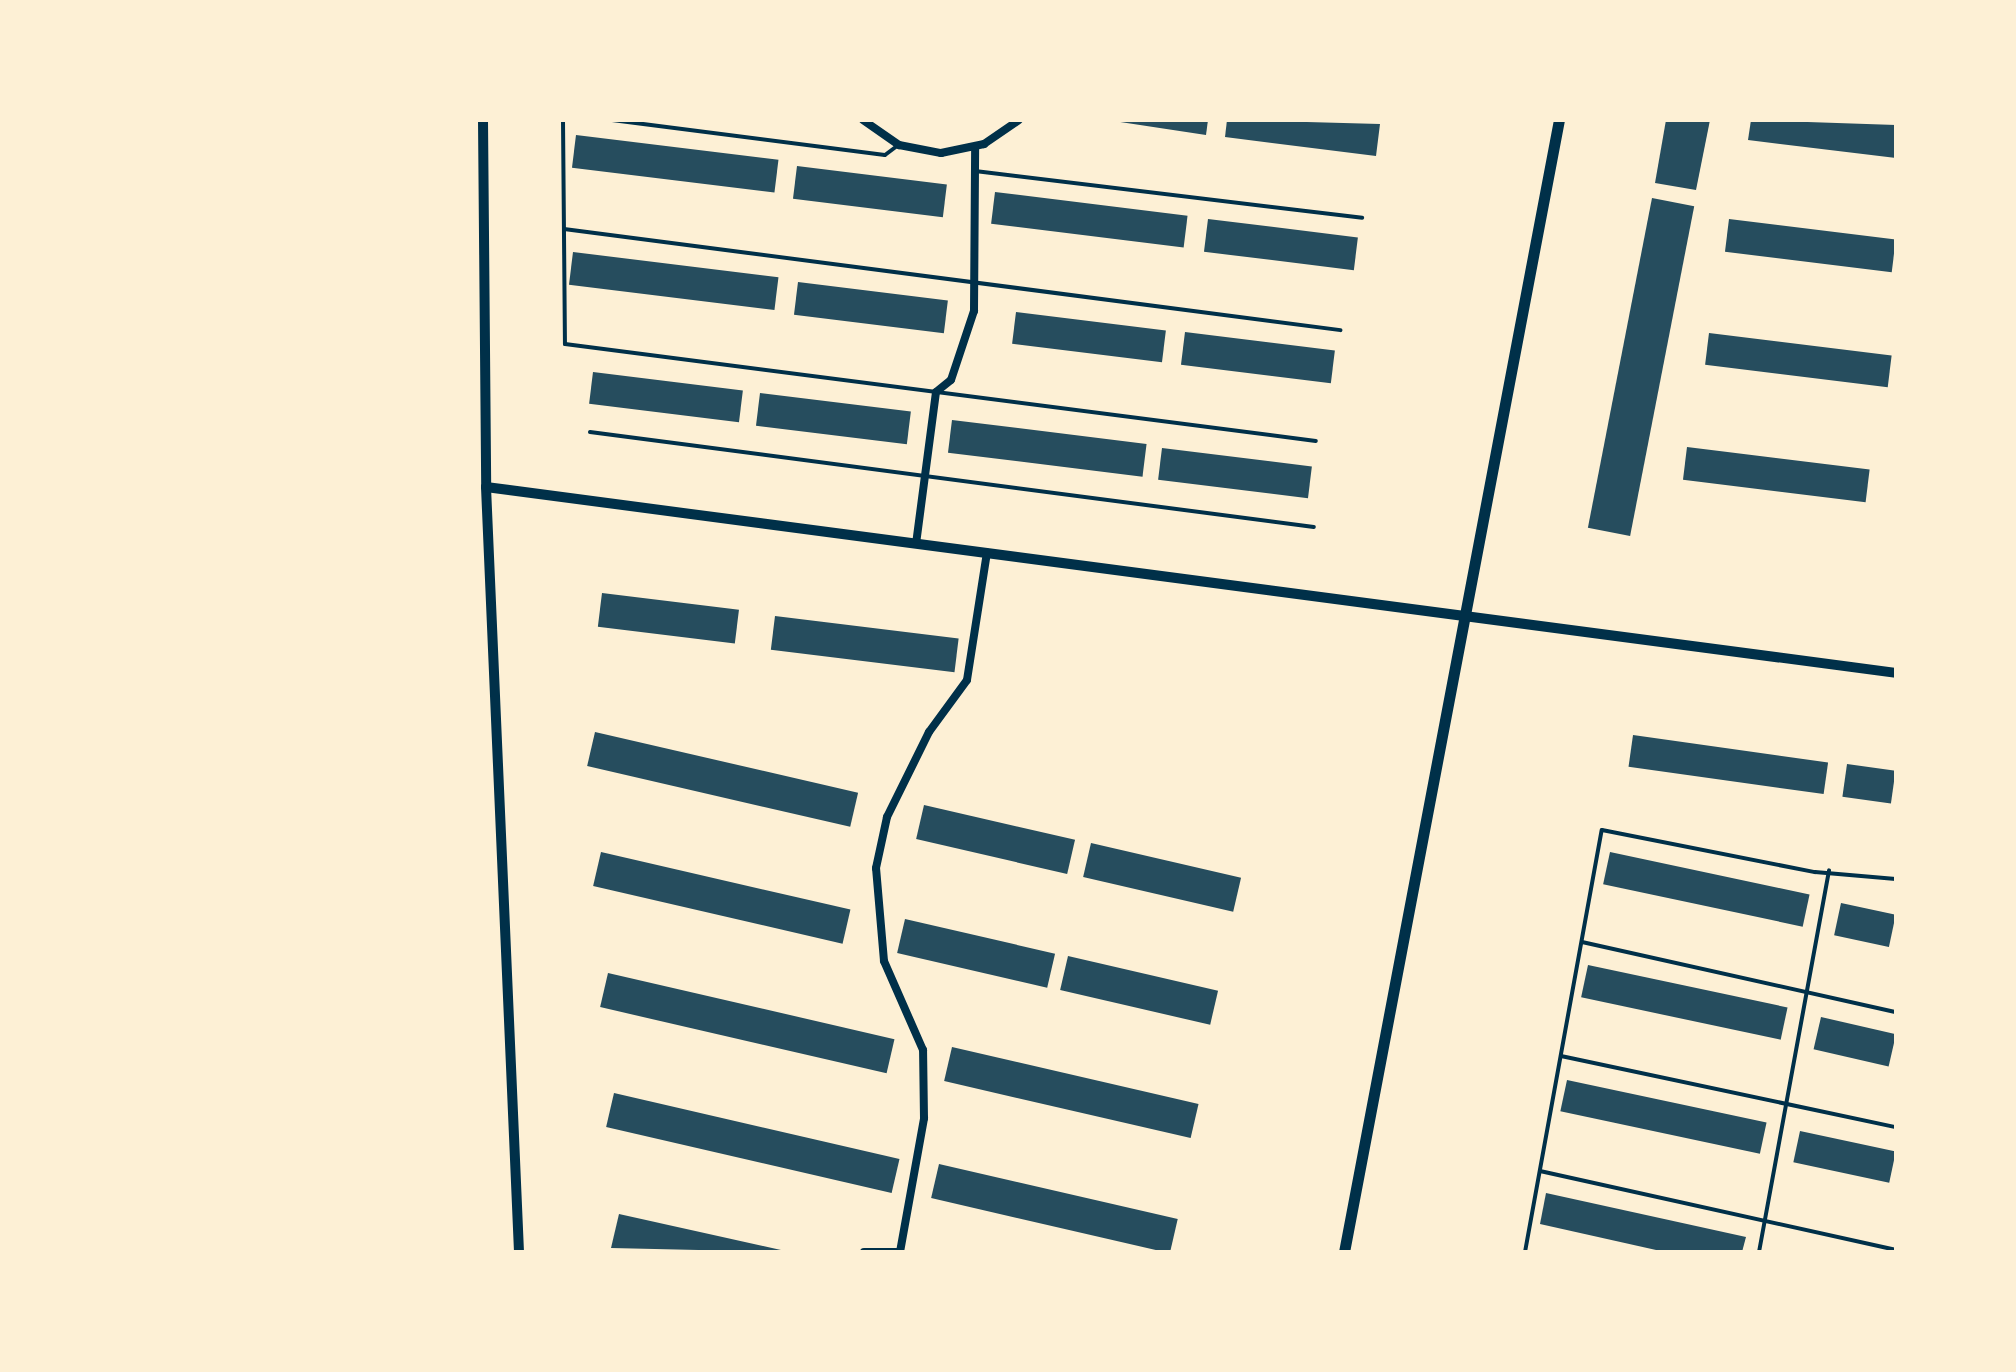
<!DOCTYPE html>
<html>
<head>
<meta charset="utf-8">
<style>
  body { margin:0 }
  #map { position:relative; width:2016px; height:1372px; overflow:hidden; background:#fdf0d5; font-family:"Fira Sans Condensed",sans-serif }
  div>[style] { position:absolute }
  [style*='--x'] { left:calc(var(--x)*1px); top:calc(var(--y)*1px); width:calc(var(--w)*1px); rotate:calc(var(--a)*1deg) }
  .building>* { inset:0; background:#264d5e; transform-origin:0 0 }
  .service>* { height:4px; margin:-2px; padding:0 2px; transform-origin:2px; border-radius:2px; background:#003049 }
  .minor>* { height:8px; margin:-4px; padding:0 4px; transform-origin:4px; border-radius:4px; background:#003049 }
  .tertiary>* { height:10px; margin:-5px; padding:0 5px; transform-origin:5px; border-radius:5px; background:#003049 }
  .secondary>* { height:11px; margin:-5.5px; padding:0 5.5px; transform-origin:5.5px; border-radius:5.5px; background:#003049 }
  span { translate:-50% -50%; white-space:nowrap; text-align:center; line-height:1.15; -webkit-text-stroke:8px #fdf0d5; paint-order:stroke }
  .frame { position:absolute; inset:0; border:122px solid #fdf0d5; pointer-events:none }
</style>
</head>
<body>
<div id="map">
  <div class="building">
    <div style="clip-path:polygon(1107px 120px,1208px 120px,1206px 135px)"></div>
    <div style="clip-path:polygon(1227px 120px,1380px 124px,1376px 156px,1225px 137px)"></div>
    <div style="clip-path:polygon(1666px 120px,1710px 120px,1696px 190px,1655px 183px)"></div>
    <div style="clip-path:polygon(1751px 120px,1896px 125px,1896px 158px,1748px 140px)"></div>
    <div style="left:576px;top:135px;width:204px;height:33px;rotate:7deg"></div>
    <div style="left:797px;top:166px;width:151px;height:33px;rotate:7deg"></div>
    <div style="left:995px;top:192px;width:194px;height:32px;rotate:7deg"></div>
    <div style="left:1652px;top:198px;width:43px;height:336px;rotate:11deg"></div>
    <div style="left:1208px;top:219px;width:151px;height:33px;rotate:7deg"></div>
    <div style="left:1729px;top:219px;width:168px;height:33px;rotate:7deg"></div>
    <div style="left:573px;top:252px;width:207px;height:33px;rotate:7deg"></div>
    <div style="left:798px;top:282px;width:151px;height:33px;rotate:7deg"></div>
    <div style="left:1016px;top:312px;width:151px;height:32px;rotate:7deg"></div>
    <div style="left:1185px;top:332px;width:151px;height:33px;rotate:7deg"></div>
    <div style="left:1709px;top:333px;width:184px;height:32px;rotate:7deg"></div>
    <div style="left:593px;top:372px;width:151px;height:32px;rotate:7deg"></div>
    <div style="left:760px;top:393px;width:152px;height:33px;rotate:7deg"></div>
    <div style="left:952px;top:420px;width:196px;height:33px;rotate:7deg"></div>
    <div style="left:1687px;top:447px;width:184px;height:33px;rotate:7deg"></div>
    <div style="left:1162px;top:448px;width:151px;height:32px;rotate:7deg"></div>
    <div style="left:602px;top:593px;width:138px;height:34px;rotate:7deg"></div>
    <div style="left:775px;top:616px;width:185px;height:34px;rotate:7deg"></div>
    <div style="left:595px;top:732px;width:270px;height:35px;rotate:13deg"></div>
    <div style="left:1633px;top:735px;width:197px;height:32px;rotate:8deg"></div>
    <div style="left:1847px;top:764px;width:49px;height:33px;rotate:8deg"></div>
    <div style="left:924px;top:805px;width:155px;height:35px;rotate:13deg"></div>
    <div style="left:1091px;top:843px;width:154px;height:35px;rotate:13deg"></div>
    <div style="left:601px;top:852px;width:256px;height:35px;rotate:13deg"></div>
    <div style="left:1610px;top:852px;width:204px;height:33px;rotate:12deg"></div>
    <div style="left:1841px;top:903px;width:56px;height:33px;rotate:12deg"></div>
    <div style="left:905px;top:919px;width:154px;height:35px;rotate:13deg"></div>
    <div style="left:1068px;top:956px;width:154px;height:35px;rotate:13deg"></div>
    <div style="left:1588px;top:965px;width:204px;height:33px;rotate:12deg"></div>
    <div style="left:608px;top:973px;width:294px;height:35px;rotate:13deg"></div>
    <div style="left:1821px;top:1017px;width:77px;height:33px;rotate:13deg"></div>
    <div style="left:952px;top:1047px;width:253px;height:35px;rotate:13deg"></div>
    <div style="left:1567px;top:1080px;width:204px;height:32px;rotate:12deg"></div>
    <div style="left:614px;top:1093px;width:293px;height:35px;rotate:13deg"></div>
    <div style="left:1800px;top:1131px;width:98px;height:32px;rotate:12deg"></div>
    <div style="left:939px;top:1164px;width:245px;height:35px;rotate:13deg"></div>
    <div style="clip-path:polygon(1546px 1193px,1746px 1237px,1742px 1252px,1665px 1252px,1540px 1224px)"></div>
    <div style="clip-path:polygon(619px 1214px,781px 1250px,780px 1252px,611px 1248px)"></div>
  </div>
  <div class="service">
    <div style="--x:563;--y:120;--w:224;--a:89.5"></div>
    <div style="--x:565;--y:344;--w:757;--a:7.36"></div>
    <div style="--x:612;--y:120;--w:275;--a:7.3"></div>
    <div style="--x:885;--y:155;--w:15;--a:-37"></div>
    <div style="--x:975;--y:171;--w:390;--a:6.9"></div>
    <div style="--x:564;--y:229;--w:783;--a:7.42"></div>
    <div style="--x:590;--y:432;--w:730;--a:7.48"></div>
    <div style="--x:1582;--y:942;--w:322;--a:12.6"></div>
    <div style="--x:1561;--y:1056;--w:342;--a:12"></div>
    <div style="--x:1540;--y:1171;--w:365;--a:12.5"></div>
    <div style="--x:1525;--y:1252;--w:429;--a:-79.7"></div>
    <div style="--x:1602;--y:830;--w:217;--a:11.2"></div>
    <div style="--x:1815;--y:872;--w:81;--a:4.9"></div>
    <div style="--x:1759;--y:1252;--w:388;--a:-79.6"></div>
  </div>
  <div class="minor">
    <div style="--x:863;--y:120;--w:44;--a:34.8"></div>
    <div style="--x:899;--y:145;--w:43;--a:10.8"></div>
    <div style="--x:941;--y:153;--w:44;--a:-11.8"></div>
    <div style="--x:984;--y:144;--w:42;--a:-34.4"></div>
    <div style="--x:916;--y:544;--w:153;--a:-82.5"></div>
    <div style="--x:936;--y:392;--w:19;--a:-39"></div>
    <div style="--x:951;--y:380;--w:73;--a:-71.6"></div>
    <div style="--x:974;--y:311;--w:163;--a:-89.6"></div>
    <div style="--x:864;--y:1252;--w:34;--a:0"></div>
    <div style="--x:900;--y:1252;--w:136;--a:-79.8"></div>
    <div style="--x:924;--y:1118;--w:68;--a:-90.8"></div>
    <div style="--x:923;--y:1050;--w:97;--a:-113.7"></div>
    <div style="--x:884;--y:961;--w:93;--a:-94.9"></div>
    <div style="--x:876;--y:868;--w:52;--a:-77.8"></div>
    <div style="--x:887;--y:817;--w:95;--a:-63.7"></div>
    <div style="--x:929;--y:732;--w:64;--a:-53.8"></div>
    <div style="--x:967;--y:680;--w:129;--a:-81.1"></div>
  </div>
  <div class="tertiary">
    <div style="--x:483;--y:120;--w:367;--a:89.5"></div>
    <div style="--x:486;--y:487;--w:766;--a:87.53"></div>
    <div style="--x:486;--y:487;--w:1422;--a:7.51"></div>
  </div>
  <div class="secondary">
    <div style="--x:1344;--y:1252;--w:1152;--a:-79.25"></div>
  </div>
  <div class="frame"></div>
</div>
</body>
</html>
